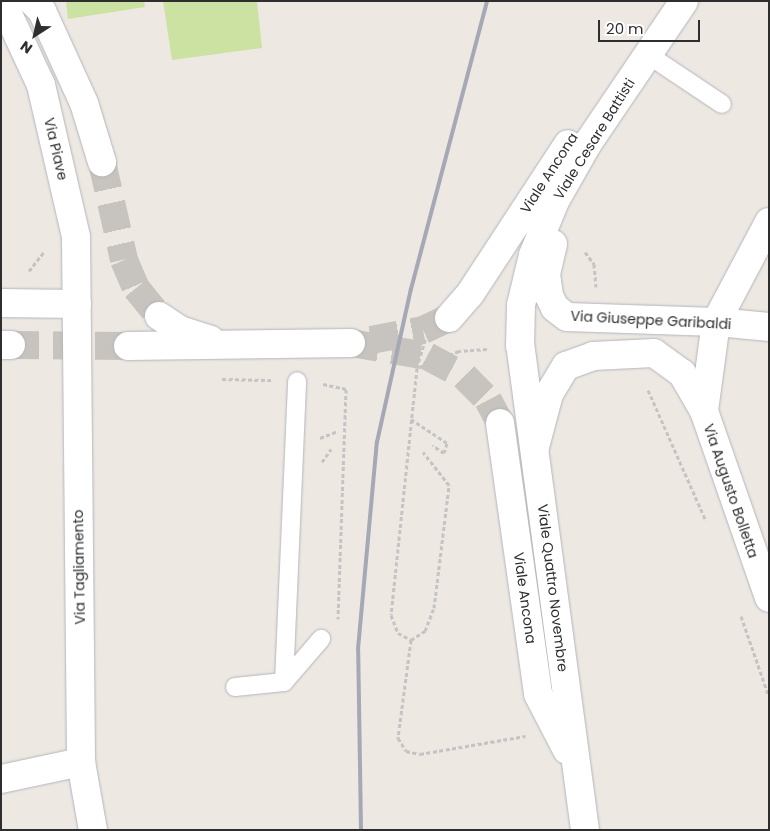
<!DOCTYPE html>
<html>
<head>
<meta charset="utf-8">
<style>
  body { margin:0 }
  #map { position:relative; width:770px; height:831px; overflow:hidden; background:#ede8e2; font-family:Poppins,sans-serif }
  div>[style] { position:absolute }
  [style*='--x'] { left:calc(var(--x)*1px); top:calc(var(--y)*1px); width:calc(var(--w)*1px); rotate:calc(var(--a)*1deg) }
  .pitch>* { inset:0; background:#cbe2a3 }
  .secondary-tunnel>* { height:28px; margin-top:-14px; transform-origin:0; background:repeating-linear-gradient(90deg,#c7c3be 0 28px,transparent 0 42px) }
  .path>* { height:3px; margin-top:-1.5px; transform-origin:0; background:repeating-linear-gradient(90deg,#c4c4c4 0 4px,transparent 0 6.5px) }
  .roads { filter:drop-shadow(0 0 1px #b3b5bc) drop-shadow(0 0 1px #b3b5bc) }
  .service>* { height:18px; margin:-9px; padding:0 9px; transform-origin:9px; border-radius:9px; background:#fff }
  .minor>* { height:28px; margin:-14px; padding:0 14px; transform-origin:14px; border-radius:14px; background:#fff }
  .tertiary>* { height:28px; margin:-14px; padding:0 14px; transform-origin:14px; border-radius:14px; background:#fff }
  .secondary>* { height:28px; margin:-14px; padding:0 14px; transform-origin:14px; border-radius:14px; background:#fff }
  .rail>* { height:4px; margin:-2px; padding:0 2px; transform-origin:2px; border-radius:2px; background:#a5a9b5 }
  span { translate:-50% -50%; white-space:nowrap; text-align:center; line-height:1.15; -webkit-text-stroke:4px #fff; paint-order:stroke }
  .street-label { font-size:14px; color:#2e2e2e }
  .frame { position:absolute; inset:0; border:2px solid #2e2e2e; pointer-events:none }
  .north { position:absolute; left:10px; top:10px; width:50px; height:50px; -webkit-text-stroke:4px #fff; paint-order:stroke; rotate:215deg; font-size:14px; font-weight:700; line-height:20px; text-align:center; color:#2e2e2e }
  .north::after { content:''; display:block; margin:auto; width:18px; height:22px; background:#2e2e2e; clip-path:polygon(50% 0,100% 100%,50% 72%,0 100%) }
  .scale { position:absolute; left:598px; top:20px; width:102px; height:22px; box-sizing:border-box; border:2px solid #2e2e2e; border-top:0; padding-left:6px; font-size:15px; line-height:18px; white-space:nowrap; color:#2e2e2e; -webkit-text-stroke:4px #fff; paint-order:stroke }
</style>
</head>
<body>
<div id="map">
  <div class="pitch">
    <div style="clip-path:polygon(66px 1px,144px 1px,145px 7px,68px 19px)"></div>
    <div style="clip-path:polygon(163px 1px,257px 1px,262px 48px,172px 60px)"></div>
  </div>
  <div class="secondary-tunnel">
    <div style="--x:102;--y:162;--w:100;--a:77.3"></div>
    <div style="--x:124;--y:260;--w:30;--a:67"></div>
    <div style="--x:136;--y:288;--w:36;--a:51"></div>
    <div style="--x:371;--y:340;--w:53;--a:-10.9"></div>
    <div style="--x:423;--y:330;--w:29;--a:-25"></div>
    <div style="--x:351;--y:343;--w:77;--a:9.7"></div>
    <div style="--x:427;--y:356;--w:42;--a:28.4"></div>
    <div style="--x:464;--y:376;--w:34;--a:45"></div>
    <div style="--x:488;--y:400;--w:26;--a:62"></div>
    <div style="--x:11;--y:345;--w:117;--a:0.5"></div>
  </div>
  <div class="path">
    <div style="--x:585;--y:252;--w:15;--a:53"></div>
    <div style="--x:594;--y:264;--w:23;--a:85"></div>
    <div style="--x:29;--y:271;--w:24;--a:-52"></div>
    <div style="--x:487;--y:349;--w:28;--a:176"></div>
    <div style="--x:459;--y:351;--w:45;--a:158"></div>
    <div style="--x:417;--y:368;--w:248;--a:96"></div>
    <div style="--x:391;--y:615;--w:19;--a:69"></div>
    <div style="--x:398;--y:633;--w:15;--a:28"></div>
    <div style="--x:411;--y:640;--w:99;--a:97.6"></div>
    <div style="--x:398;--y:738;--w:15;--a:58"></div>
    <div style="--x:406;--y:751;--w:14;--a:12"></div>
    <div style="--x:420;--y:754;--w:107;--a:-9.7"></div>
    <div style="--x:417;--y:368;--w:32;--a:-74"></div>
    <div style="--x:222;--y:379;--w:49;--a:1.2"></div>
    <div style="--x:323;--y:384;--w:24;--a:12"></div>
    <div style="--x:346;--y:389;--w:230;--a:92"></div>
    <div style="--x:648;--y:390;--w:143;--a:66.1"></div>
    <div style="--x:411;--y:419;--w:43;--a:33.7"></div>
    <div style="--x:447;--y:443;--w:10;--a:107"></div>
    <div style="--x:444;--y:453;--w:14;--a:-146"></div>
    <div style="--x:320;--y:438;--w:19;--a:-21"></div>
    <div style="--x:322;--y:462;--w:16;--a:-55"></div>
    <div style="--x:741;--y:616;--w:83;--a:70.9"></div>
    <div style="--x:411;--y:640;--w:17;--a:-33"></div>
    <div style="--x:425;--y:631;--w:25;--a:-69"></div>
    <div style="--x:434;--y:608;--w:124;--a:-83"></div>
    <div style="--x:449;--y:485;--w:42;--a:-128.2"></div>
  </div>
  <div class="roads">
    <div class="service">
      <div style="--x:647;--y:54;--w:90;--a:33.7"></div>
      <div style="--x:284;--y:682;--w:57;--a:-49.3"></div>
      <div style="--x:235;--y:687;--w:49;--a:-5.8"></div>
      <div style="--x:284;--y:682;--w:301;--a:-87.5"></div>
    </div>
    <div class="minor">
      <div style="--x:716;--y:322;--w:53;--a:5.4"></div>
      <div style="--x:1;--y:779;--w:82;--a:-12"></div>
    </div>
    <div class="tertiary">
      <div style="--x:535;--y:447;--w:55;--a:-75.2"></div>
      <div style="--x:549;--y:394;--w:33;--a:-59"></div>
      <div style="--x:566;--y:366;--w:29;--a:-20"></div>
      <div style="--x:593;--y:356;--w:61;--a:-2.8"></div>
      <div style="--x:654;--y:353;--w:34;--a:36"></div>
      <div style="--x:682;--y:373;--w:44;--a:59.9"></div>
    </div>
    <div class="secondary">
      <div style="--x:2;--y:1;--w:93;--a:65.1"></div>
      <div style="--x:41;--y:85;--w:156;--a:77"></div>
      <div style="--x:76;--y:237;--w:525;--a:89.45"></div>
      <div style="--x:81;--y:762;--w:69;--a:80"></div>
      <div style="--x:32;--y:1;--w:14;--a:45"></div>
      <div style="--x:42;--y:11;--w:101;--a:65.5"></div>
      <div style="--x:84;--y:103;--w:62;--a:73"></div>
      <div style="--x:769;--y:222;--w:113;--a:117.9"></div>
      <div style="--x:716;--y:322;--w:90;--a:97.7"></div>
      <div style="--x:704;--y:411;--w:198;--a:70.8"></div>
      <div style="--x:553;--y:244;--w:31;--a:103"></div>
      <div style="--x:546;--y:274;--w:22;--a:82"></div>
      <div style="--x:549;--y:296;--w:13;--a:63"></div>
      <div style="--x:555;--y:308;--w:15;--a:37"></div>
      <div style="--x:567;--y:317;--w:149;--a:1.9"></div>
      <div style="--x:1;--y:303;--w:76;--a:0.8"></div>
      <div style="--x:159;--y:316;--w:25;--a:34"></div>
      <div style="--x:180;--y:330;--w:32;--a:18"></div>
      <div style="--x:449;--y:318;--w:32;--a:-49"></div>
      <div style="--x:470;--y:294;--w:179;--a:-56.8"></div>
      <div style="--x:1;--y:345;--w:10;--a:0"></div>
      <div style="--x:128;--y:346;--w:223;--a:-0.8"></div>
      <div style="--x:500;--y:423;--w:274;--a:82"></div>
      <div style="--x:538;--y:694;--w:63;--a:62.6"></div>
      <div style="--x:585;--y:830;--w:488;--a:-97.6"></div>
      <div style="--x:520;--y:346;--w:41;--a:-88.6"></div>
      <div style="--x:521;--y:305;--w:51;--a:-76.5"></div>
      <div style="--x:533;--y:255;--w:58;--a:-67.8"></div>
      <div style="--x:555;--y:201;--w:67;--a:-60.4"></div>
      <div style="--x:588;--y:143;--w:171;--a:-55.9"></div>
    </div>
  </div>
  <div class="rail">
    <div style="--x:361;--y:830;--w:181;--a:-90.9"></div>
    <div style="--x:358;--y:649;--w:208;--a:-84.8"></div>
    <div style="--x:377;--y:442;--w:157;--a:-77.5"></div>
    <div style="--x:411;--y:289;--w:298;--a:-75.2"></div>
  </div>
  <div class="street-label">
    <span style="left:594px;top:139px;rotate:-58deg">Viale Cesare Battisti</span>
    <span style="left:56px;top:149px;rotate:77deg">Via Piave</span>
    <span style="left:549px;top:173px;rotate:-57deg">Viale Ancona</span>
    <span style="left:651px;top:320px;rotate:3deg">Via Giuseppe Garibaldi</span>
    <span style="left:731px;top:491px;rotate:71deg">Via Augusto Bolletta</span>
    <span style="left:79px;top:567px;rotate:-91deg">Via Tagliamento</span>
    <span style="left:553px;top:588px;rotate:83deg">Viale Quattro Novembre</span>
    <span style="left:525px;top:598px;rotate:82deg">Viale Ancona</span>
  </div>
  <div class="frame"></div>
  <div class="north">N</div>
  <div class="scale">20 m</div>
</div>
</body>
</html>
